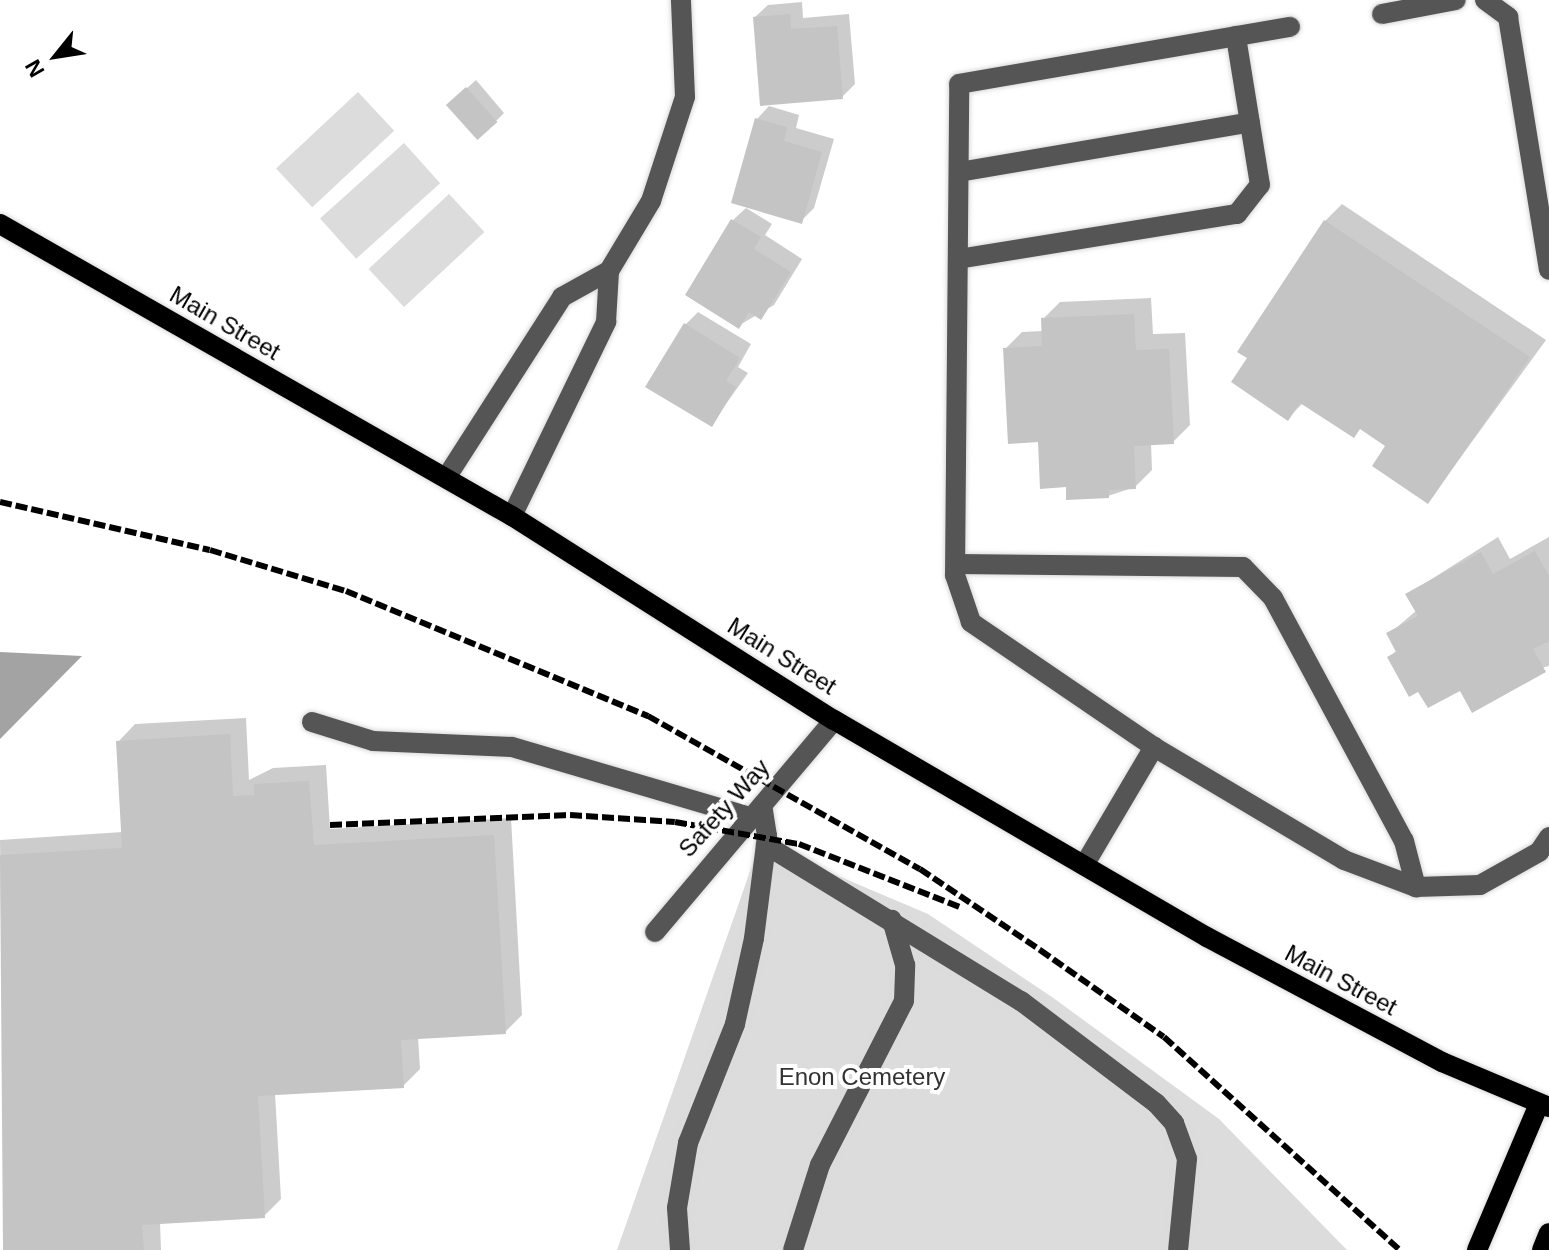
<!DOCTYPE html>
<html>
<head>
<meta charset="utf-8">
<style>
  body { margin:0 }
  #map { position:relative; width:1549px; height:1250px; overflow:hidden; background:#fff; font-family:Helvetica,sans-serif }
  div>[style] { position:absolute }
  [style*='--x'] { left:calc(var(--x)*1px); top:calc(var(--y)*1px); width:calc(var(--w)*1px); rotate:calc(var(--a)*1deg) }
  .green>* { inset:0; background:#dcdcdc; transform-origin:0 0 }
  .water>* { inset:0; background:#a3a3a3 }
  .shadow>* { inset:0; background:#0003 }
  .building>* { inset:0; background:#c4c4c4; transform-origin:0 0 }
  .roads { filter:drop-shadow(0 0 2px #dbdbdb) drop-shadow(0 0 2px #dbdbdb) }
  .minor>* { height:20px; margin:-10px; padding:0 10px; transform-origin:10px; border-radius:10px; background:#555 }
  .major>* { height:20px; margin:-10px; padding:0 10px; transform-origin:10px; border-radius:10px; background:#000 }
  .rail>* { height:6px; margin-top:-3px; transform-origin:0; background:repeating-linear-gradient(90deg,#000 0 12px,transparent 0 16px) }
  span { translate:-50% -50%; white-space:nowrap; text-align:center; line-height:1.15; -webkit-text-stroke:8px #fff; paint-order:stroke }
  .street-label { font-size:24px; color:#000 }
  .park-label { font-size:24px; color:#333 }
  .north { position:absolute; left:16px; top:16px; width:80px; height:80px; -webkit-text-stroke:6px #fff; paint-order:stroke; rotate:240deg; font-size:22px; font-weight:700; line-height:32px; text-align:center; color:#000 }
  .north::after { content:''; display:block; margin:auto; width:28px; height:36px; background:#000; clip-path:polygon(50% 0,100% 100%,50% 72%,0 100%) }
</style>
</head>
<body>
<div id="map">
  <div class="green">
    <div style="left:358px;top:92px;width:53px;height:112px;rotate:47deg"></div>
    <div style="left:404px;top:143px;width:54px;height:113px;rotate:48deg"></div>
    <div style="left:449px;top:194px;width:52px;height:110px;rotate:47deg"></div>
    <div style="clip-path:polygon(760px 843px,928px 914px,1052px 997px,1219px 1119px,1347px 1250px,617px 1250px)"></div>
  </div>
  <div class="water">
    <div style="clip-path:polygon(0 652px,82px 656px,0 739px)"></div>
  </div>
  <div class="shadow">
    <div style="clip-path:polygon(802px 2px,803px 18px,849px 14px,855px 84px,842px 97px,755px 17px,768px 5px)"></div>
    <div style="clip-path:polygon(476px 80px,504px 113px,496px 121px,457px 97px)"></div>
    <div style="clip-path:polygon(769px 106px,799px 115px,796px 128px,834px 139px,814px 208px,801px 221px,757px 119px)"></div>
    <div style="clip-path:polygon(1342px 204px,1546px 340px,1428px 502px,1387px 445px,1361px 428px,1304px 402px,1288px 418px,1325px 221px)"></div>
    <div style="clip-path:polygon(746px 208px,772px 224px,765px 235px,802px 259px,774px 305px,738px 326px,733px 220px)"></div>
    <div style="clip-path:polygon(1151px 298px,1153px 334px,1185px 333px,1190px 425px,1173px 442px,1151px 443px,1152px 470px,1135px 487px,1108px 496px,1068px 485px,1040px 440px,1005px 349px,1022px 332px,1043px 331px,1043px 319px,1060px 302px)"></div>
    <div style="clip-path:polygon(698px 312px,751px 344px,738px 367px,748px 373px,711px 425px,685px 325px)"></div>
    <div style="clip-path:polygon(1498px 537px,1510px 559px,1549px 537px,1549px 666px,1460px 688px,1419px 689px,1390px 657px,1397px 650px,1389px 634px,1417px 610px,1408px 594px)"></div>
    <div style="clip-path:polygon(246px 718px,249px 780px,273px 768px,326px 765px,330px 829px,511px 818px,522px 1015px,505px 1032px,418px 1037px,420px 1069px,403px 1086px,275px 1093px,281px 1199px,264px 1216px,160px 1222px,161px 1250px,5px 1250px,0 840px,123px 832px,118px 742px,135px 724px)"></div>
  </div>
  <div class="building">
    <div style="clip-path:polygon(790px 14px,791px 29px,837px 26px,843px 99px,760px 106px,753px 17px)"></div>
    <div style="left:466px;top:87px;width:47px;height:27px;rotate:48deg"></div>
    <div style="clip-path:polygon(755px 118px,787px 127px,784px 141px,822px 152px,802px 224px,731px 203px)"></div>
    <div style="clip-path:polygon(731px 219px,761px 237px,754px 249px,791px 272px,761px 320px,749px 312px,739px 329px,685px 295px)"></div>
    <div style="clip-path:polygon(1324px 220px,1530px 357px,1428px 504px,1372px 466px,1385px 446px,1360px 429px,1354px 438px,1300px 403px,1288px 421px,1231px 382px,1247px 358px,1237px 352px)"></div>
    <div style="clip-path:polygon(1134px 314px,1136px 350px,1169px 349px,1174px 444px,1134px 446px,1136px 489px,1109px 490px,1109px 498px,1066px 500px,1066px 487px,1040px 489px,1038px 442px,1008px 444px,1003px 348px,1042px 346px,1041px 318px)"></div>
    <div style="clip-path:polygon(684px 323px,740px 358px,726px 381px,736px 387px,712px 427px,645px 387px)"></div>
    <div style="clip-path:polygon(1535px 551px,1549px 576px,1549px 641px,1533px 649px,1546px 672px,1472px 713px,1460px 691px,1428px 708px,1418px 692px,1409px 697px,1387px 657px,1396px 652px,1386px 633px,1418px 616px,1405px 594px,1481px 552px,1493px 574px)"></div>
    <div style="clip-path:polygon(230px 734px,233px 796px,254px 795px,254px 784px,309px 781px,314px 845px,494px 835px,506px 1034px,401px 1040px,404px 1088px,258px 1096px,265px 1218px,142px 1225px,144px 1250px,3px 1250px,0 855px,122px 848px,116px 741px)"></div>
  </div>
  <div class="roads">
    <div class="minor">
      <div style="--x:1485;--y:0;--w:29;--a:36"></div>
      <div style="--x:1508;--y:17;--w:256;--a:80.8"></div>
      <div style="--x:1382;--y:14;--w:75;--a:-10.7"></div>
      <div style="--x:959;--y:172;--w:295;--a:-9.7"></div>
      <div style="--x:958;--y:259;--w:283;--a:-9.2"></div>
      <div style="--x:1237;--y:214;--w:37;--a:-52"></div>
      <div style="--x:1260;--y:185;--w:151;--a:-99.2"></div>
      <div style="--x:446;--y:478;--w:215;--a:-57.3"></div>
      <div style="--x:562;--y:297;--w:54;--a:-29"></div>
      <div style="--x:609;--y:271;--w:82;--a:-59"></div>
      <div style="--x:651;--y:201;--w:109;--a:-71.9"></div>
      <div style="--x:685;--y:97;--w:97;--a:-92.4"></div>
      <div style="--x:512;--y:516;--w:216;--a:-64.1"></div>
      <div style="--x:606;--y:322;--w:51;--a:-86.6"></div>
      <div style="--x:956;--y:564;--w:287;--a:0.6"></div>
      <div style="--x:1243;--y:567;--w:43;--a:45.9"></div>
      <div style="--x:1273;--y:598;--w:276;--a:61.7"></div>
      <div style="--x:1404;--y:841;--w:48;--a:75.4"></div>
      <div style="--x:312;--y:722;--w:64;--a:17.3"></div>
      <div style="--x:373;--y:741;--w:139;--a:2.5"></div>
      <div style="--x:512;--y:747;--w:248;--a:16.4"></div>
      <div style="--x:1154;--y:747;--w:221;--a:30.7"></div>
      <div style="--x:1344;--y:860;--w:77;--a:20.6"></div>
      <div style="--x:1416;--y:887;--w:64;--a:-1.8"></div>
      <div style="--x:1480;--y:885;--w:68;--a:-29.2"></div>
      <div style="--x:1539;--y:852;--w:18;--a:-56"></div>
      <div style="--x:766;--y:845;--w:299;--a:31.5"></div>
      <div style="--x:1021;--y:1001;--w:169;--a:37.1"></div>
      <div style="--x:1156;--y:1103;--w:27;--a:48"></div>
      <div style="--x:1174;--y:1123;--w:38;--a:70"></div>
      <div style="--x:1187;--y:1159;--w:91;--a:95.6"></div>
      <div style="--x:1086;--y:862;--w:134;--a:-59.4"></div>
      <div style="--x:1154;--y:747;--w:222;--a:-145.7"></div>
      <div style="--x:971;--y:622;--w:50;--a:-108.8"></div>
      <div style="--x:955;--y:575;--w:491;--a:-89.5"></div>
      <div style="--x:959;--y:84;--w:336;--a:-9.8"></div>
      <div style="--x:655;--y:932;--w:277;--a:-49.8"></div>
      <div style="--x:680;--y:1250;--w:42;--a:-94.1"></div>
      <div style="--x:677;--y:1208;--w:66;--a:-80.4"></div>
      <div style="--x:688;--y:1143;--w:128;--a:-68.4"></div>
      <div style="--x:735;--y:1024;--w:88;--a:-77.5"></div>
      <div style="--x:754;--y:938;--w:103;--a:-82.7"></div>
      <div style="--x:767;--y:836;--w:31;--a:-99"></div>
      <div style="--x:793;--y:1250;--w:89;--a:-72.4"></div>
      <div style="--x:820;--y:1165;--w:184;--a:-62.9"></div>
      <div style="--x:904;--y:1001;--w:36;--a:-88"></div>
      <div style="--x:905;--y:965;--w:47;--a:-106.1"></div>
    </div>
    <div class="major">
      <div style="--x:0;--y:224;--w:589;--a:29.7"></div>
      <div style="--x:512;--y:516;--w:381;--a:32.4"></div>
      <div style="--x:834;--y:720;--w:432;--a:30.2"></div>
      <div style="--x:1207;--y:937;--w:266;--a:28"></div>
      <div style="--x:1442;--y:1062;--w:116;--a:22.8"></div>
      <div style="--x:1477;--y:1250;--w:159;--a:-67"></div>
      <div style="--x:1542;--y:1250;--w:18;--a:-68"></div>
    </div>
  </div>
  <div class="rail">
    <div style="--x:0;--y:502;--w:215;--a:12.9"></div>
    <div style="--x:210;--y:550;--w:142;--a:16.8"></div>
    <div style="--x:346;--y:591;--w:327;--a:22.5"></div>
    <div style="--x:648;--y:716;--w:312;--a:29.4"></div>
    <div style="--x:920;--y:869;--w:145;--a:34"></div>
    <div style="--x:1040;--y:950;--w:151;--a:35.1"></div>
    <div style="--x:1164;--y:1037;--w:318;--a:42.1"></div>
    <div style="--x:330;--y:825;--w:240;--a:-2.4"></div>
    <div style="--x:570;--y:815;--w:105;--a:3.8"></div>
    <div style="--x:675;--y:822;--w:126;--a:10.1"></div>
    <div style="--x:799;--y:844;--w:175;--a:21.4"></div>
  </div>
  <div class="street-label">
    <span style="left:225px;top:323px;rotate:30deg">Main Street</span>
    <span style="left:782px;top:656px;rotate:32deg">Main Street</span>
    <span style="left:724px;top:808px;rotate:-48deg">Safety Way</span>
    <span style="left:1341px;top:980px;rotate:28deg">Main Street</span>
  </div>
  <div class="park-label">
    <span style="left:862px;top:1077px">Enon Cemetery</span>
  </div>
  <div class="north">N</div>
</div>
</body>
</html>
